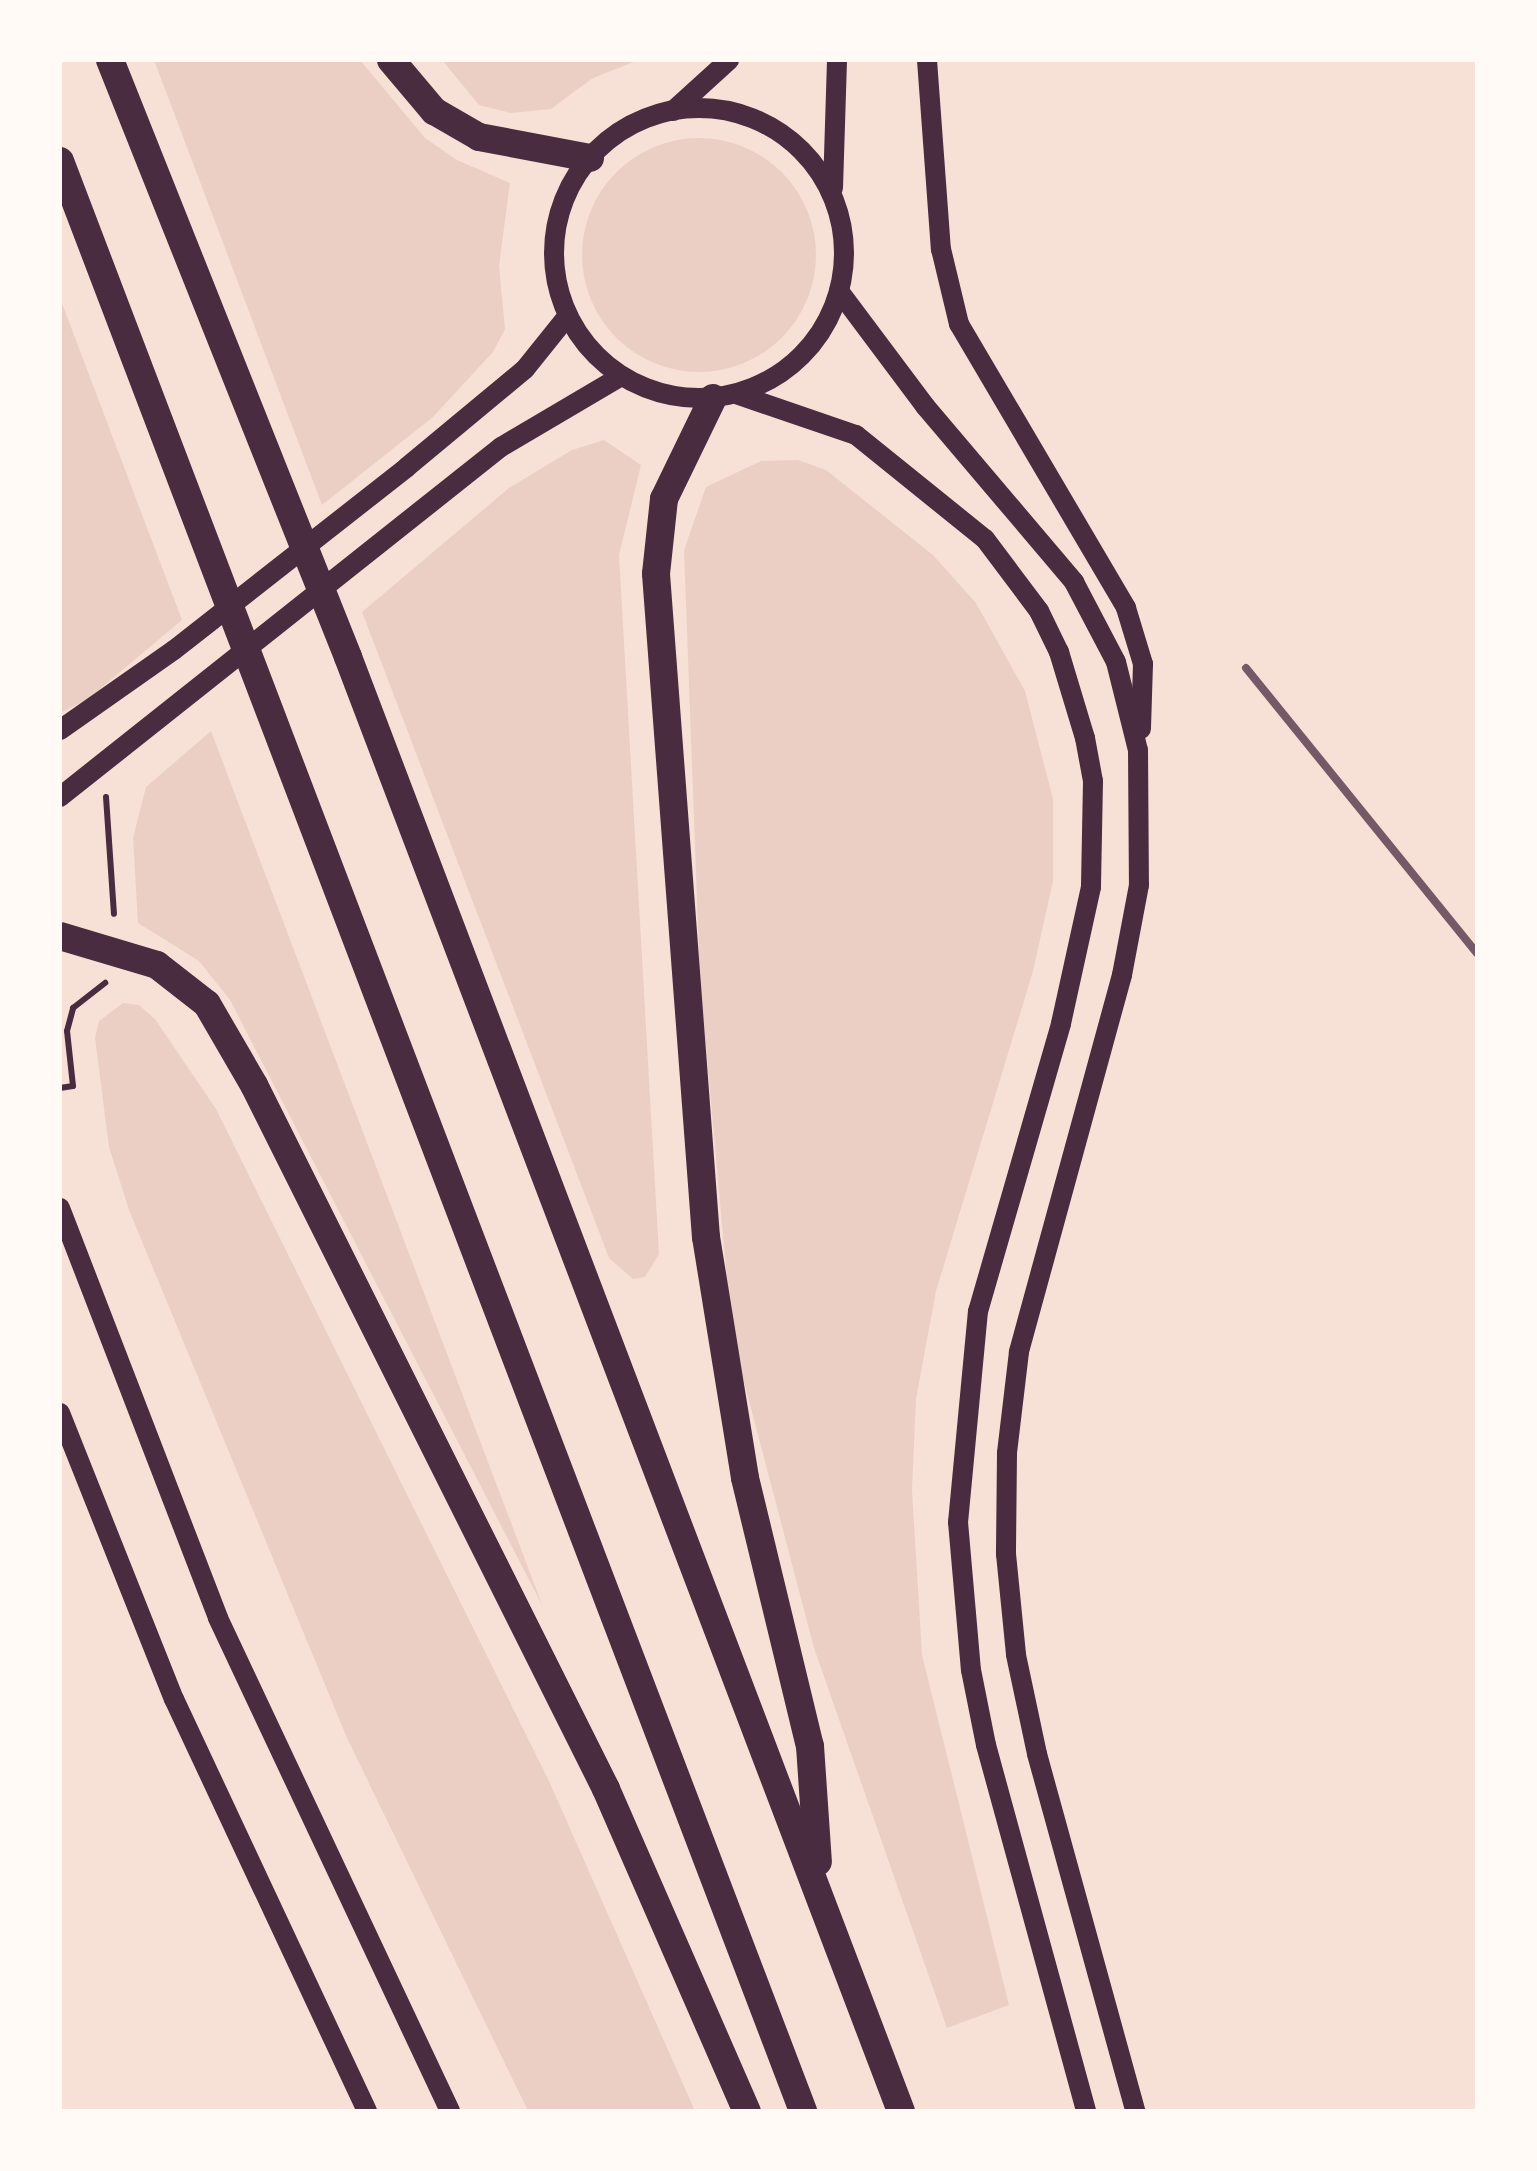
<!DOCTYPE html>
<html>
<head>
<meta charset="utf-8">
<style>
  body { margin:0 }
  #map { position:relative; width:1537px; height:2171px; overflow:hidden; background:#f7e1d7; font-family:"IBM Plex Sans",sans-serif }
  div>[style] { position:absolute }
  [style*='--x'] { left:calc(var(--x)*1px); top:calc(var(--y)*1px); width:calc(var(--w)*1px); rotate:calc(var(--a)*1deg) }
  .green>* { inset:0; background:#ebcfc5 }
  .round { border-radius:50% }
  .path>* { height:6px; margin:-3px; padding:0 3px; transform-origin:3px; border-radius:3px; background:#4a2c40 }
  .service>* { height:8px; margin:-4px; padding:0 4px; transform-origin:4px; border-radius:4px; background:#755966 }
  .secondary>* { height:20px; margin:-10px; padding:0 10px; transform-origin:10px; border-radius:10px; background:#4a2c40 }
  .secondary>.ring { margin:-10px; padding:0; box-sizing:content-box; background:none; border:20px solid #4a2c40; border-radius:50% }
  .trunk>* { height:28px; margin:-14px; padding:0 14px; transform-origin:14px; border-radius:14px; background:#4a2c40 }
  span { translate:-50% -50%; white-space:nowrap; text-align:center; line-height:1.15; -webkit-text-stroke:8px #fffaf5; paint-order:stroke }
  .frame { position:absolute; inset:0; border:62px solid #fffaf5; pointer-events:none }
</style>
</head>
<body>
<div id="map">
  <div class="green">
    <div style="clip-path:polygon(154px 60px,360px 60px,425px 138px,457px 160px,510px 183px,499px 266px,505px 329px,493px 352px,433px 417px,322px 505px)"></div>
    <div style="clip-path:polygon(442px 60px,639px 60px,593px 78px,551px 109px,511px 113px,479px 105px)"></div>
    <div class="round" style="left:582px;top:138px;width:234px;height:234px"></div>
    <div style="clip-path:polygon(60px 298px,182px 620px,88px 699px,60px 713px)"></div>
    <div style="clip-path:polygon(604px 440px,641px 465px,619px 555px,659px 1254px,645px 1277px,633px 1279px,609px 1258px,362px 612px,509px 488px,572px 450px)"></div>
    <div style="clip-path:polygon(798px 460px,826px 470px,933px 555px,976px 603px,1025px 691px,1053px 799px,1053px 881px,1033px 971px,936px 1291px,916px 1399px,912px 1490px,922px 1655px,1009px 2005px,947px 2028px,814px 1648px,732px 1336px,700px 980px,684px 550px,706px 487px,761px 461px)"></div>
    <div style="clip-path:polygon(211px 731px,543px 1607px,230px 1000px,199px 961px,138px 923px,133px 838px,146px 787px)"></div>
    <div style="clip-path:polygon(123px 1003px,139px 1005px,155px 1019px,216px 1109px,549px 1781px,695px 2111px,528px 2111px,347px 1738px,129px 1210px,109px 1147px,95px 1038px,99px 1021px)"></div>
  </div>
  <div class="path">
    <div style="--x:106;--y:797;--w:117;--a:86.1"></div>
    <div style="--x:60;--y:1088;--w:13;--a:-9"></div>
    <div style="--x:73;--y:1086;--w:55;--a:-96.2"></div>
    <div style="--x:67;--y:1031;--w:24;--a:-75"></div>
    <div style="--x:73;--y:1008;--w:41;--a:-38"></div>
  </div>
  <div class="service">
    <div style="--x:1246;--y:668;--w:367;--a:51"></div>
  </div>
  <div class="secondary">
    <div style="--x:927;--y:60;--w:190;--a:85.8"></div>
    <div style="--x:941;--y:249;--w:77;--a:76.5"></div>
    <div style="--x:959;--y:324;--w:329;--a:59.5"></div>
    <div style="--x:1126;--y:608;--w:59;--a:73.1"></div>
    <div style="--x:1143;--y:664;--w:65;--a:91.8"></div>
    <div class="ring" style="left:554px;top:108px;width:270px;height:270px"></div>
    <div style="--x:673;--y:111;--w:76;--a:-42.3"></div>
    <div style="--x:833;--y:188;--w:128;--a:-88.2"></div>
    <div style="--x:839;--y:291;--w:144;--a:53.2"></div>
    <div style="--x:925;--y:406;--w:231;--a:49.7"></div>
    <div style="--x:1074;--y:582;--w:90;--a:62.3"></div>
    <div style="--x:1116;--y:662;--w:91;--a:76"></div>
    <div style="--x:1138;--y:750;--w:135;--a:89.6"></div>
    <div style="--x:1139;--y:885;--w:92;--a:100.7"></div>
    <div style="--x:1122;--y:975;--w:391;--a:105.3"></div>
    <div style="--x:1019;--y:1352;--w:102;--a:96.8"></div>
    <div style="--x:1007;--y:1453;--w:101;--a:90.6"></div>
    <div style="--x:1006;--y:1554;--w:101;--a:84.3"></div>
    <div style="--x:1016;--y:1655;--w:101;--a:78"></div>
    <div style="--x:1037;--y:1754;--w:370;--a:74.6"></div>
    <div style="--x:736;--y:394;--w:127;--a:18.9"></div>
    <div style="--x:856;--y:435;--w:166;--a:38.9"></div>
    <div style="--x:985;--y:539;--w:90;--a:53.1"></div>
    <div style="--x:1039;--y:611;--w:46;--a:64"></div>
    <div style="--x:1059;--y:652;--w:90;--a:73.2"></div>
    <div style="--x:1085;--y:738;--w:44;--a:79.5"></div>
    <div style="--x:1093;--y:781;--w:106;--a:91.1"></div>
    <div style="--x:1091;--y:887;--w:140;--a:102.4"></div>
    <div style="--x:1061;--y:1024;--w:299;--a:106.1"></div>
    <div style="--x:978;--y:1311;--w:212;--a:95.4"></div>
    <div style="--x:958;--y:1522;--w:149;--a:85"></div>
    <div style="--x:971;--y:1670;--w:76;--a:78.7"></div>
    <div style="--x:986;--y:1745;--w:379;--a:74.7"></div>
    <div style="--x:60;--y:730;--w:139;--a:-35.1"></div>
    <div style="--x:174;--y:650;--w:296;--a:-38.1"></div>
    <div style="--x:407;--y:467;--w:153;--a:-39.7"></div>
    <div style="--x:525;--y:369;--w:65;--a:-51.2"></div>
    <div style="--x:60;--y:797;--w:563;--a:-38.44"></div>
    <div style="--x:501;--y:447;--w:138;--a:-30.5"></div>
    <div style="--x:60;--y:1208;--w:439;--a:68.9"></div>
    <div style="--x:218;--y:1618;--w:545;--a:64.8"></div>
    <div style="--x:60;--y:1413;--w:308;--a:68.3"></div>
    <div style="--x:174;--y:1699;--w:455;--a:64.9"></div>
  </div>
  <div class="trunk">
    <div style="--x:110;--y:60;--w:643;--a:68.26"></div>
    <div style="--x:348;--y:657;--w:1556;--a:69.18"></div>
    <div style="--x:391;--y:60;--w:67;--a:49.9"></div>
    <div style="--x:434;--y:111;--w:52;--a:30"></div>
    <div style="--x:479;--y:137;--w:113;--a:10.7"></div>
    <div style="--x:60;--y:161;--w:2087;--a:69.14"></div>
    <div style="--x:713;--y:398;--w:112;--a:115.9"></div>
    <div style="--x:664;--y:499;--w:75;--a:96.1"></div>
    <div style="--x:656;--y:574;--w:665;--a:85.69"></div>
    <div style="--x:706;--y:1237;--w:244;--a:80.8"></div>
    <div style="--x:745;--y:1478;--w:276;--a:76.4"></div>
    <div style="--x:810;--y:1746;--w:116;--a:86.1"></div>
    <div style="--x:60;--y:936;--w:101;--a:16.6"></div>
    <div style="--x:157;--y:965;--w:63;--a:38"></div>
    <div style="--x:207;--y:1004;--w:94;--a:59.9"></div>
    <div style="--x:254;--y:1085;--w:787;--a:63.43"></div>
    <div style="--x:606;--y:1789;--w:352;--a:66.4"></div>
  </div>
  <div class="frame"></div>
</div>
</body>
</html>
